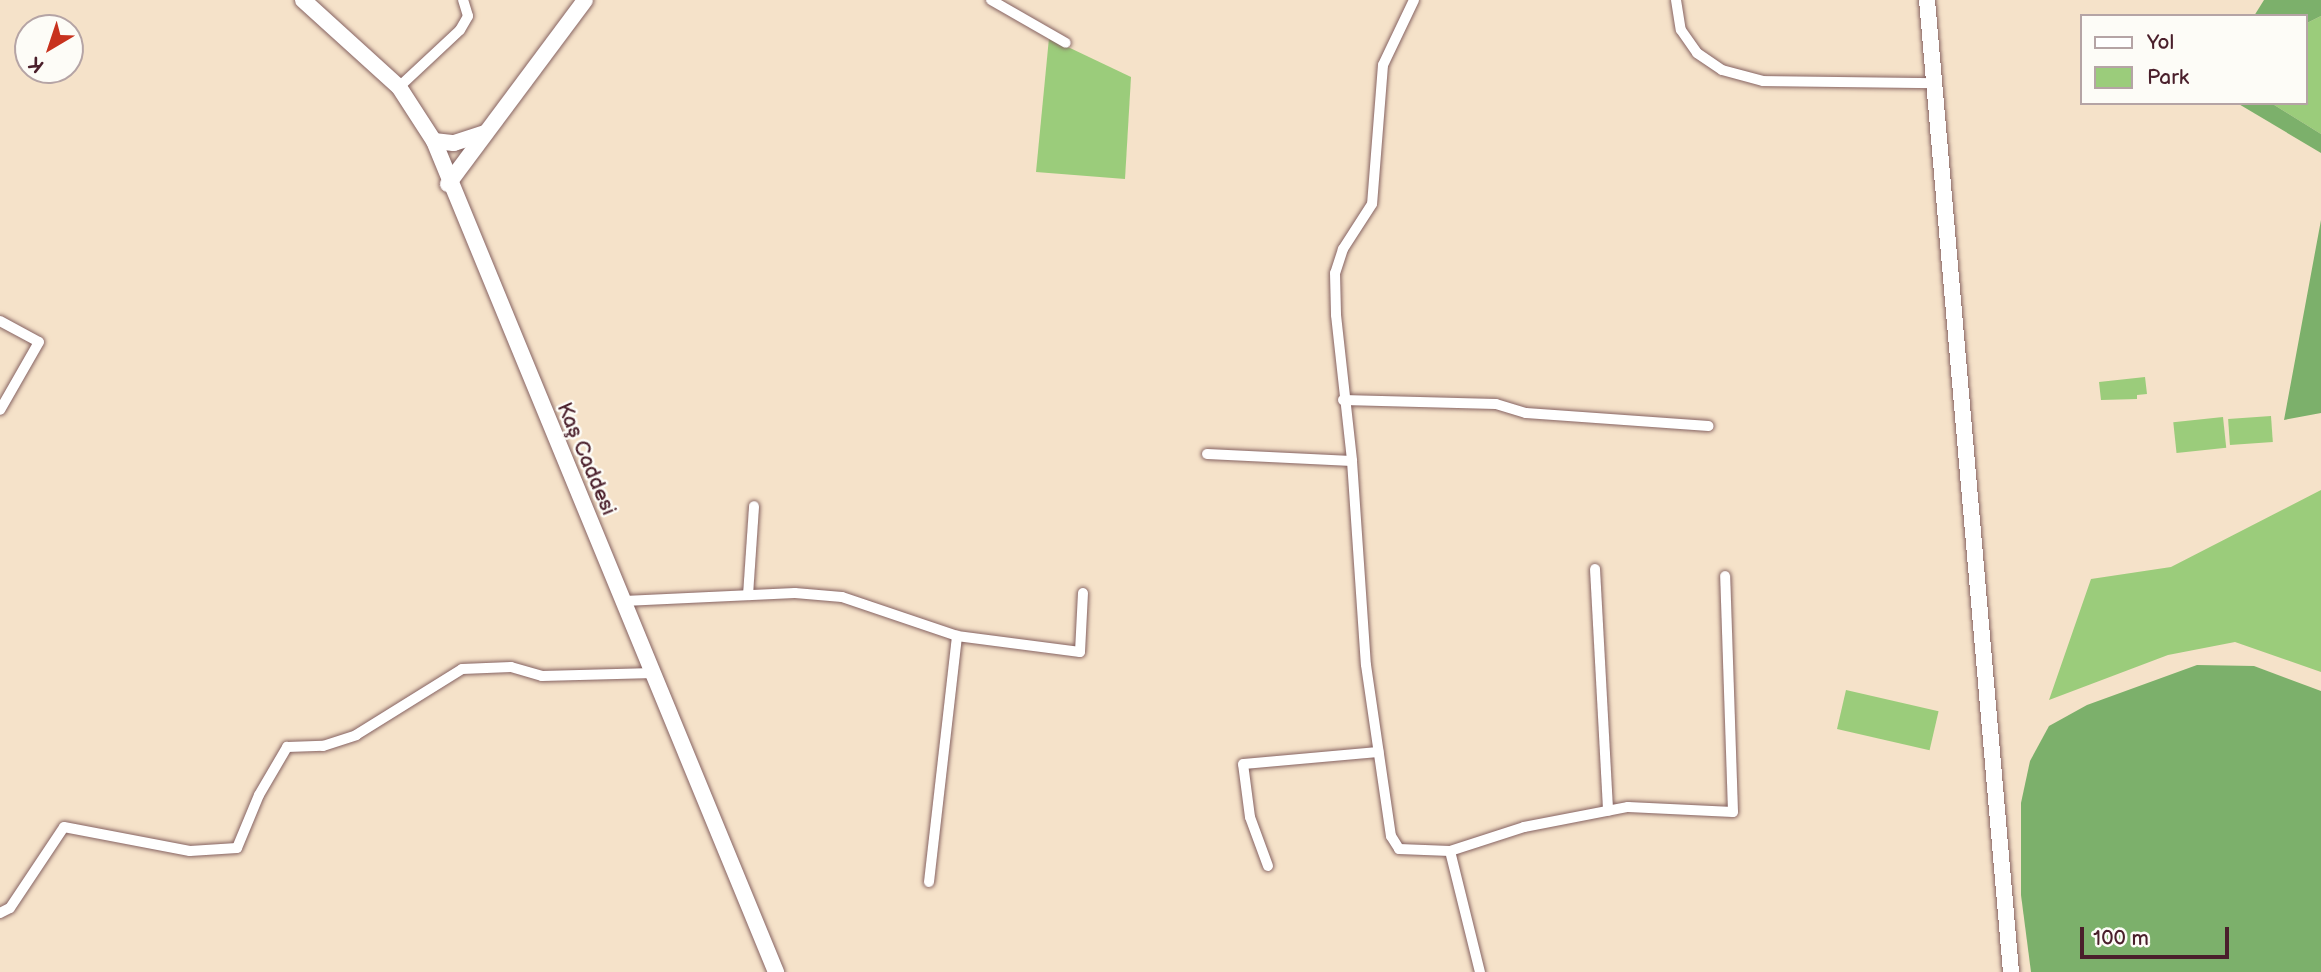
<!DOCTYPE html>
<html>
<head>
<meta charset="utf-8">
<style>
  body { margin:0 }
  #map { position:relative; width:2321px; height:972px; overflow:hidden; background:#f5e2c9; font-family:"Balsamiq Sans",sans-serif }
  div>[style] { position:absolute }
  [style*='--x'] { left:calc(var(--x)*1px); top:calc(var(--y)*1px); width:calc(var(--w)*1px); rotate:calc(var(--a)*1deg) }
  .green>* { inset:0; background:#9bcc7b; transform-origin:0 0 }
  .forest>* { inset:0; background:#7cb06b }
  .roads { filter:drop-shadow(0 0 2px #866362) drop-shadow(0 0 2px #866362) }
  .street>* { height:10px; margin:-5px; padding:0 5px; transform-origin:5px; border-radius:5px; background:#fff }
  .secondary>* { height:16px; margin:-8px; padding:0 8px; transform-origin:8px; border-radius:8px; background:#fff }
  span { translate:-50% -50%; white-space:nowrap; text-align:center; line-height:1.15; -webkit-text-stroke:5px #fdfcf7; paint-order:stroke }
  .street-label { font-size:21px; color:#4a1f2b }
  .legend { position:absolute; left:2080px; top:14px; width:228px; height:91px; box-sizing:border-box; background:#fdfcf7; border:2px solid #b5a4a5; margin:0; padding:9px 12px; list-style:none; font-size:21px; color:#4a1f2b }
  .legend li { display:flex; align-items:center; gap:14px; height:35px }
  .legend b { width:35px; border:2px solid #b5a4a5 }
  .north { position:absolute; left:14px; top:14px; width:70px; height:70px; box-sizing:border-box; background:#fdfcf7; border:2px solid #b5a4a5; border-radius:50%; rotate:219deg; font-size:19px; font-weight:700; line-height:28px; text-align:center; color:#4a1f2b }
  .north::after { content:''; display:block; margin:auto; width:24px; height:32px; background:#c8321e; clip-path:polygon(50% 0,100% 100%,50% 72%,0 100%) }
  .scale { position:absolute; left:2080px; top:927px; width:149px; height:32px; box-sizing:border-box; border:4px solid #4a1f2b; border-top:0; padding-left:9px; font-size:21px; line-height:24px; white-space:nowrap; color:#4a1f2b; -webkit-text-stroke:5px #fdfcf7; paint-order:stroke }
</style>
</head>
<body>
<div id="map">
  <div class="green">
    <div style="clip-path:polygon(2321px 16px,2321px 134px,2271px 103px,2305px 103px,2305px 24px)"></div>
    <div style="clip-path:polygon(1049px 38px,1131px 77px,1125px 179px,1036px 172px)"></div>
    <div style="clip-path:polygon(2145px 377px,2147px 394px,2137px 395px,2137px 399px,2101px 400px,2099px 382px)"></div>
    <div style="left:2271px;top:416px;width:26px;height:43px;rotate:86deg"></div>
    <div style="left:2223px;top:417px;width:31px;height:50px;rotate:84deg"></div>
    <div style="clip-path:polygon(2321px 490px,2321px 672px,2235px 642px,2168px 655px,2049px 700px,2091px 579px,2171px 567px)"></div>
    <div style="left:1846px;top:690px;width:95px;height:40px;rotate:13deg"></div>
  </div>
  <div class="forest">
    <div style="clip-path:polygon(2264px 0,2321px 0,2321px 16px,2305px 24px,2305px 16px,2254px 16px)"></div>
    <div style="clip-path:polygon(2237px 103px,2271px 103px,2321px 134px,2321px 153px)"></div>
    <div style="clip-path:polygon(2321px 211px,2321px 413px,2284px 420px,2321px 220px)"></div>
    <div style="clip-path:polygon(2197px 665px,2254px 666px,2321px 691px,2321px 972px,2031px 972px,2021px 895px,2021px 803px,2030px 761px,2049px 726px,2087px 705px)"></div>
  </div>
  <div class="roads">
    <div class="street">
      <div style="--x:991;--y:0;--w:86;--a:29.8"></div>
      <div style="--x:1414;--y:0;--w:72;--a:115.5"></div>
      <div style="--x:1383;--y:65;--w:139;--a:94.5"></div>
      <div style="--x:1372;--y:204;--w:54;--a:122.8"></div>
      <div style="--x:1343;--y:249;--w:25;--a:108"></div>
      <div style="--x:1335;--y:273;--w:42;--a:88.6"></div>
      <div style="--x:1336;--y:315;--w:147;--a:83.7"></div>
      <div style="--x:1352;--y:461;--w:204;--a:86.1"></div>
      <div style="--x:1366;--y:665;--w:173;--a:81.7"></div>
      <div style="--x:1391;--y:836;--w:15;--a:58"></div>
      <div style="--x:1399;--y:849;--w:51;--a:2.2"></div>
      <div style="--x:1450;--y:851;--w:125;--a:76.1"></div>
      <div style="--x:1676;--y:0;--w:30;--a:81"></div>
      <div style="--x:1681;--y:30;--w:28;--a:55"></div>
      <div style="--x:1697;--y:53;--w:30;--a:34"></div>
      <div style="--x:1722;--y:70;--w:42;--a:15"></div>
      <div style="--x:1763;--y:81;--w:170;--a:0.7"></div>
      <div style="--x:399;--y:87;--w:83;--a:-43.1"></div>
      <div style="--x:460;--y:30;--w:16;--a:-60"></div>
      <div style="--x:468;--y:16;--w:17;--a:-107"></div>
      <div style="--x:0;--y:321;--w:44;--a:28.3"></div>
      <div style="--x:39;--y:342;--w:78;--a:119.8"></div>
      <div style="--x:1343;--y:400;--w:153;--a:1.5"></div>
      <div style="--x:1496;--y:404;--w:31;--a:17"></div>
      <div style="--x:1526;--y:413;--w:183;--a:4.1"></div>
      <div style="--x:1207;--y:454;--w:145;--a:2.8"></div>
      <div style="--x:1595;--y:569;--w:242;--a:86.9"></div>
      <div style="--x:748;--y:595;--w:89;--a:-86.1"></div>
      <div style="--x:624;--y:601;--w:171;--a:-2.7"></div>
      <div style="--x:795;--y:593;--w:47;--a:4.9"></div>
      <div style="--x:842;--y:597;--w:121;--a:18.7"></div>
      <div style="--x:957;--y:636;--w:124;--a:7.4"></div>
      <div style="--x:1080;--y:652;--w:59;--a:-87.1"></div>
      <div style="--x:1450;--y:851;--w:78;--a:-18"></div>
      <div style="--x:1524;--y:827;--w:106;--a:-10.9"></div>
      <div style="--x:1628;--y:807;--w:105;--a:2.7"></div>
      <div style="--x:1733;--y:812;--w:236;--a:-91.9"></div>
      <div style="--x:1268;--y:866;--w:52;--a:-110.2"></div>
      <div style="--x:1250;--y:817;--w:53;--a:-97.5"></div>
      <div style="--x:1243;--y:764;--w:136;--a:-5.1"></div>
      <div style="--x:929;--y:882;--w:248;--a:-83.5"></div>
      <div style="--x:0;--y:913;--w:11;--a:-27"></div>
      <div style="--x:10;--y:908;--w:97;--a:-56.3"></div>
      <div style="--x:64;--y:827;--w:128;--a:10.8"></div>
      <div style="--x:190;--y:851;--w:47;--a:-3.7"></div>
      <div style="--x:237;--y:848;--w:57;--a:-67.5"></div>
      <div style="--x:259;--y:795;--w:56;--a:-59.7"></div>
      <div style="--x:287;--y:747;--w:36;--a:-2"></div>
      <div style="--x:323;--y:746;--w:35;--a:-18"></div>
      <div style="--x:356;--y:735;--w:125;--a:-31.9"></div>
      <div style="--x:462;--y:669;--w:49;--a:-2.3"></div>
      <div style="--x:511;--y:667;--w:32;--a:16"></div>
      <div style="--x:542;--y:676;--w:112;--a:-1.5"></div>
    </div>
    <div class="secondary">
      <div style="--x:303;--y:0;--w:130;--a:42.2"></div>
      <div style="--x:399;--y:87;--w:64;--a:57.1"></div>
      <div style="--x:434;--y:141;--w:899;--a:67.63"></div>
      <div style="--x:1927;--y:0;--w:976;--a:85.06"></div>
      <div style="--x:434;--y:141;--w:20;--a:6"></div>
      <div style="--x:454;--y:143;--w:33;--a:-18"></div>
      <div style="--x:448;--y:184;--w:229;--a:-53.3"></div>
    </div>
  </div>
  <div class="street-label">
    <span style="left:586px;top:459px;rotate:67deg">Kaş Caddesi</span>
  </div>
  <ul class="legend">
  <li><b style="height:9px;background:#fff"></b>Yol</li>
  <li><b style="height:19px;background:#9bcc7b"></b>Park</li>
  </ul>
  <div class="north">K</div>
  <div class="scale">100 m</div>
</div>
</body>
</html>
